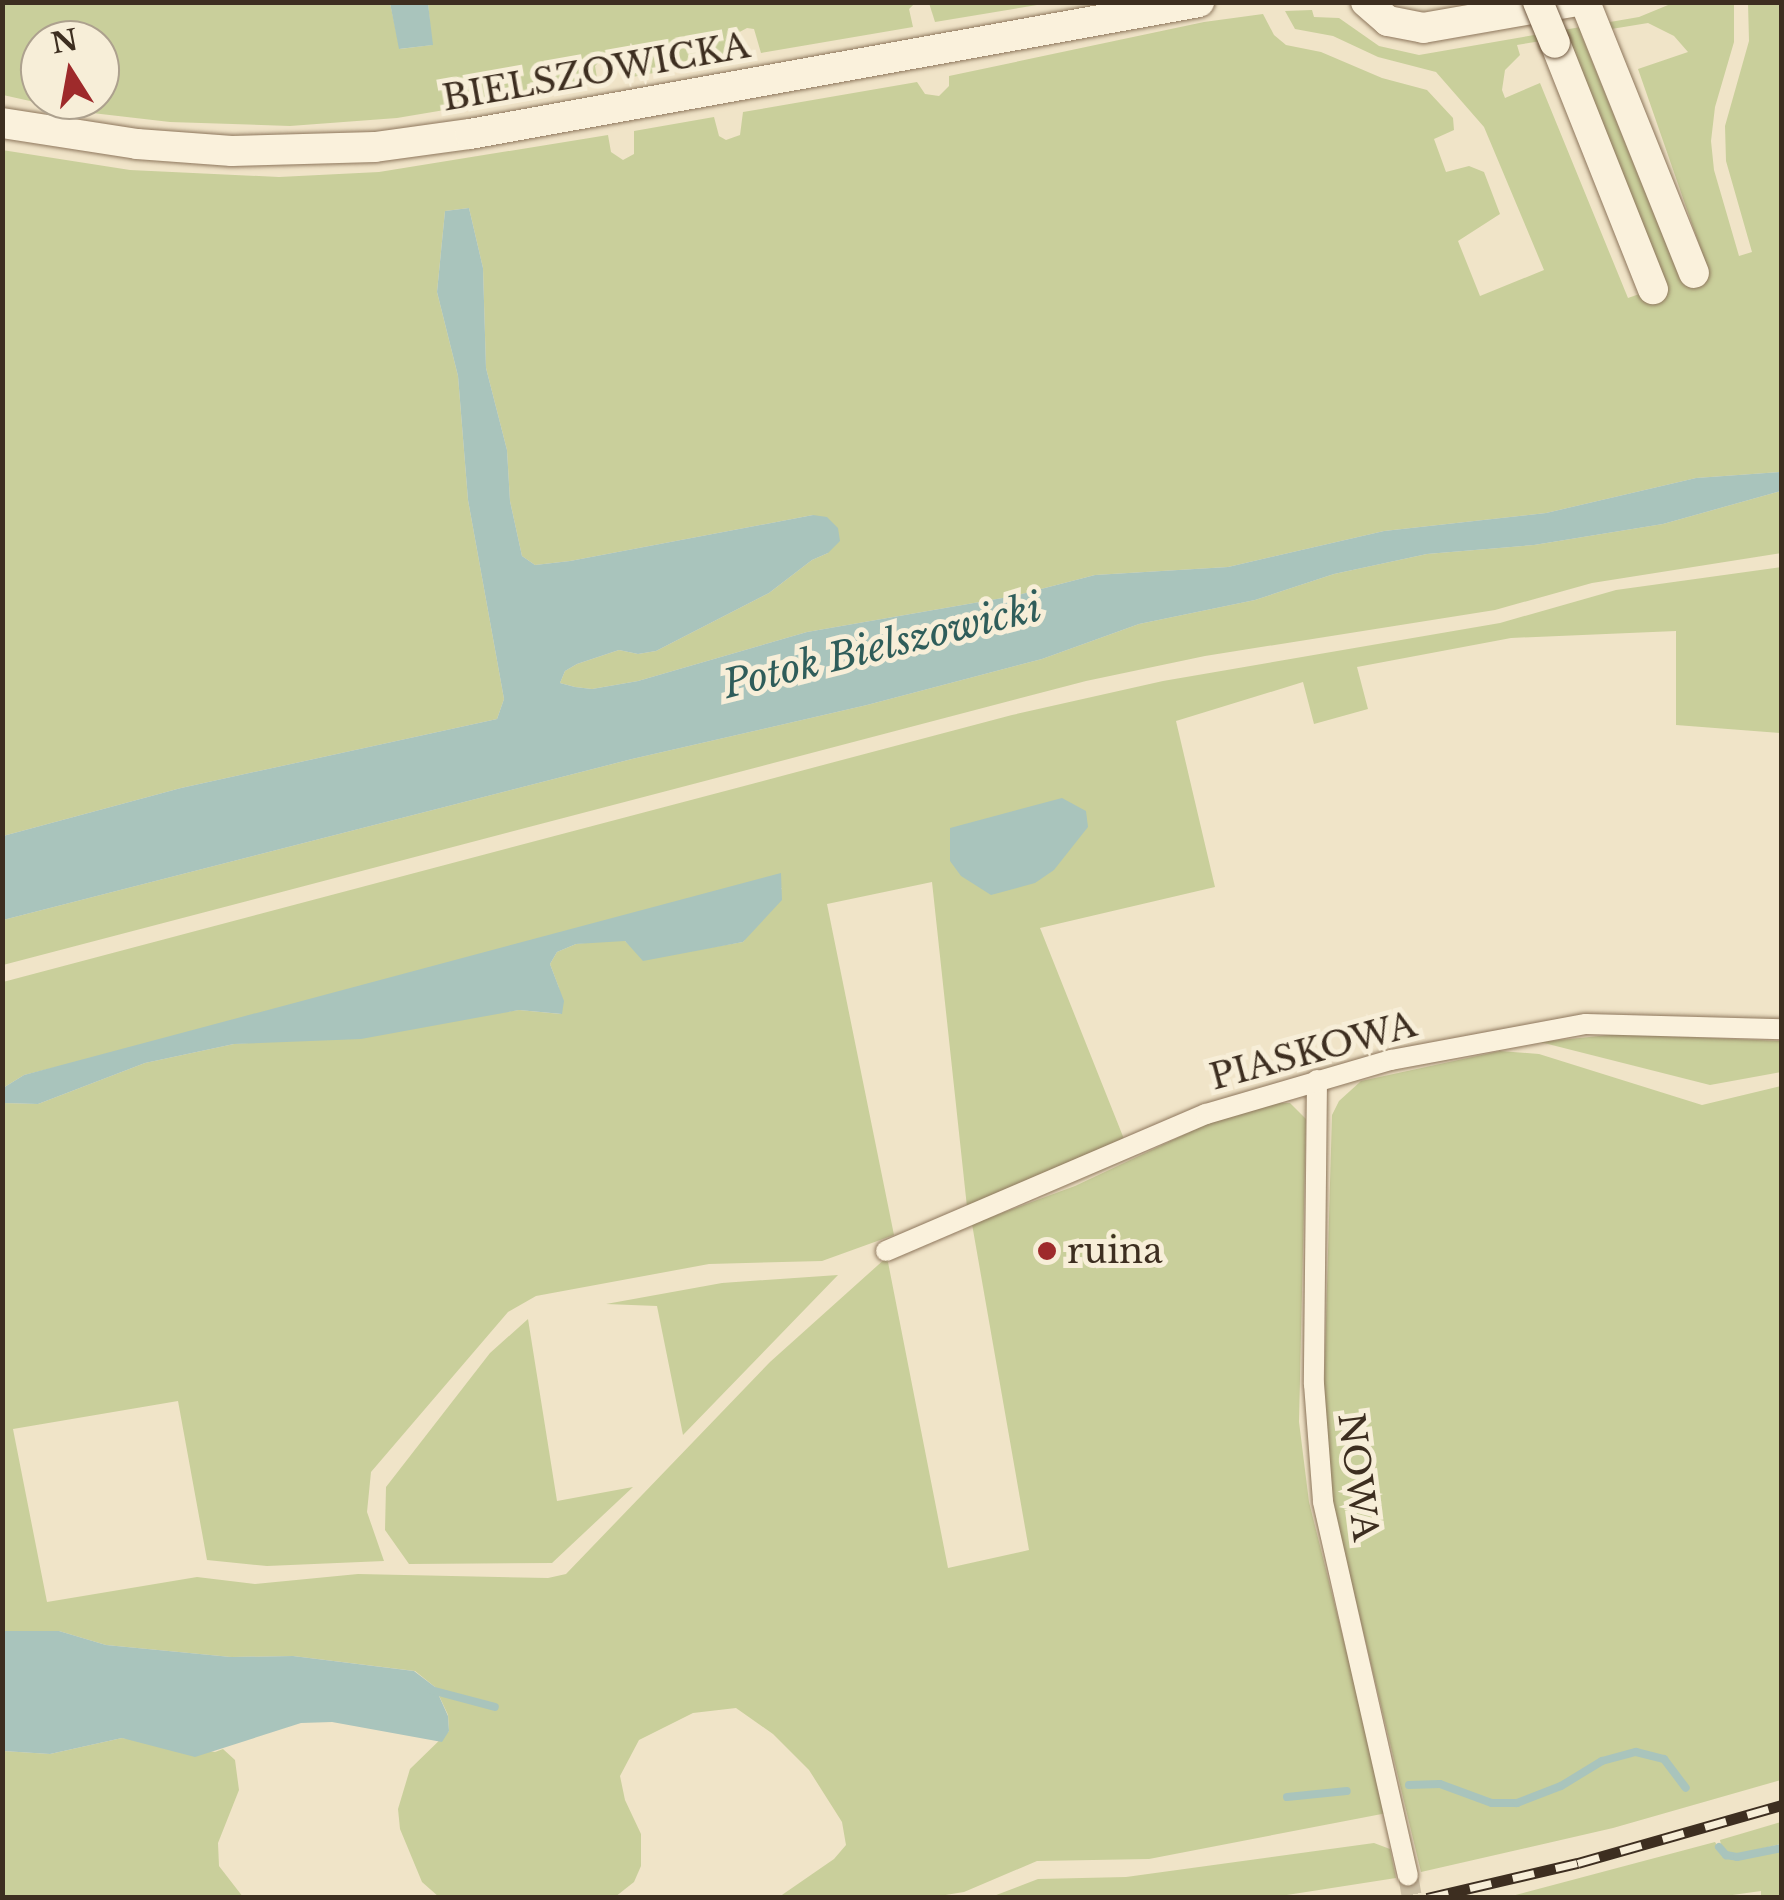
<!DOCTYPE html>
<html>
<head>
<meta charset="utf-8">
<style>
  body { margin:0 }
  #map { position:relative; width:1784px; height:1900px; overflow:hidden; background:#f0e4c8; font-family:"Libre Baskerville",serif }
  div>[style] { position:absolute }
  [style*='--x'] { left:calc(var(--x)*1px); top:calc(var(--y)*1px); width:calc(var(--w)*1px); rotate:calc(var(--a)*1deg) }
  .green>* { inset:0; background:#c9cf9b }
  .water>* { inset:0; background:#a9c4bc }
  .stream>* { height:8px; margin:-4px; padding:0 4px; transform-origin:4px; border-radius:4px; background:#a9c4bc }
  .street-tunnel>* { height:20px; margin-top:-10px; transform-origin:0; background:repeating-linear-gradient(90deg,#ccc0a6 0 20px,transparent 0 30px) }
  .roads { filter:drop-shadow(0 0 2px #8d765c) drop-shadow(0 0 2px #8d765c) }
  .street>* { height:20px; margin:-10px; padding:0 10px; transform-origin:10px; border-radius:10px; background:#faf1dc }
  .secondary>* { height:30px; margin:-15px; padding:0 15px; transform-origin:15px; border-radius:15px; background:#faf1dc }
  .rail>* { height:11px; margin-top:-5.5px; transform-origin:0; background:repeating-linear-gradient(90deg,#f7eed8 0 22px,#3d2e20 0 44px); box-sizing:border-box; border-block:2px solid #3d2e20 }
  .bridges { filter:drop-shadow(0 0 2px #6f573f) drop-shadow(0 0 2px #6f573f) }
  .secondary-bridge>* { height:30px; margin:-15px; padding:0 15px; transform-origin:15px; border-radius:15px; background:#faf1dc }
  .dots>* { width:28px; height:28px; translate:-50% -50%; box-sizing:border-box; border:5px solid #f7eed8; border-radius:50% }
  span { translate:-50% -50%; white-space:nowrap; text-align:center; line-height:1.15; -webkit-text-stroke:10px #f7eed8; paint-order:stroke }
  .street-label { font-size:35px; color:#3d2e20 }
  .poi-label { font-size:35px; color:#3d2e20 }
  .left { translate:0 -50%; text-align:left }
  .water-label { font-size:38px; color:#2f5d5a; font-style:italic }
  .frame { position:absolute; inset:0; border:5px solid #3d2e20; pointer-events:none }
  .north { position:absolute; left:20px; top:20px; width:100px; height:100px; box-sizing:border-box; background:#f7eed8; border:2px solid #ada18e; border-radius:50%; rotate:349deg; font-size:28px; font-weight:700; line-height:40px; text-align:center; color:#3d2e20 }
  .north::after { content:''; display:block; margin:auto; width:35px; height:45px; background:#9e2a2b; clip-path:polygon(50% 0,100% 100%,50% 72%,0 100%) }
</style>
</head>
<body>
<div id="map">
  <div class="green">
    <div style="clip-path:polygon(evenodd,3px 3px,390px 3px,400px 49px,432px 45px,428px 3px,915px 3px,909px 9px,913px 27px,761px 53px,754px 29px,747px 28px,734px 35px,739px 57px,627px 78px,620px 58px,606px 55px,595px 66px,598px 84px,397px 118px,290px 126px,170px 122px,75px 111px,3px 95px,3px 3px,40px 40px,100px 40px,100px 100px,40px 100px,40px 40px)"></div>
    <div style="clip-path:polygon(929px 3px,1049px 3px,935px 22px)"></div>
    <div style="clip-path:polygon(evenodd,1673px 3px,1734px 3px,1734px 42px,1715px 107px,1711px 141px,1714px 170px,1739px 256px,1752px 252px,1726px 161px,1725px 126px,1749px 41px,1748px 3px,1781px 3px,1781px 472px,1696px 478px,1546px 513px,1384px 531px,1228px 567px,1095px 575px,1014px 596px,807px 632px,638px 681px,592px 689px,575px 687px,560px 683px,565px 671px,577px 664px,619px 650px,638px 654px,656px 651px,769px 593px,812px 560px,828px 553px,813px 515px,570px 561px,535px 565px,522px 556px,510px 501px,507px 450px,486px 368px,483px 268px,469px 208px,445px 211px,437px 292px,458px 376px,468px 500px,504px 699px,497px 719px,181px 788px,3px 836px,2px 150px,130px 170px,279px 177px,379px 172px,608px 135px,611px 152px,623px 160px,634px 154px,634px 131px,714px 117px,719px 136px,726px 140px,740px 135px,743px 112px,917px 82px,925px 94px,939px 96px,949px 86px,949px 76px,1204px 22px,1263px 14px,1274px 35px,1286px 45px,1321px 52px,1382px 78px,1427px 90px,1453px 118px,1454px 130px,1434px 139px,1446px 172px,1469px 166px,1484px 172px,1500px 214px,1458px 241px,1480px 296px,1544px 270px,1484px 127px,1436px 72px,1378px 57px,1333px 36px,1295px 29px,1285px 11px,1312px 10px,1314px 17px,1339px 18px,1379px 46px,1419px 55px,1639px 17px,1673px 3px,1648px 23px,1674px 36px,1688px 52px,1638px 69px,1707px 267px,1680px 279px,1581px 34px,1648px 23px,1673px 3px,1566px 37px,1665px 285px,1628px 298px,1540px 83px,1505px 98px,1502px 90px,1505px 70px,1520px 55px,1517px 45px,1566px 37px)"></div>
    <div style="clip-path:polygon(1781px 491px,1781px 553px,1592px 583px,1495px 610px,1205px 656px,1086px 681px,3px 965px,3px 920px,632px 759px,867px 705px,1042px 659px,1139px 624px,1255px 600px,1334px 574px,1427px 554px,1534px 545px,1663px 524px)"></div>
    <div style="clip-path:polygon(1781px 567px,1781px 733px,1676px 725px,1676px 631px,1511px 638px,1357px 667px,1368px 709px,1314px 724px,1303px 682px,1176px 721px,1215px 887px,1040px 928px,1124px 1139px,967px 1207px,932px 882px,827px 904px,894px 1235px,822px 1261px,709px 1264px,536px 1296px,508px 1312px,371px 1472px,367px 1512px,384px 1561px,267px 1566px,207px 1560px,178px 1401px,13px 1429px,47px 1602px,197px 1577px,255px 1584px,358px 1574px,548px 1578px,566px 1574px,770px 1362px,887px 1257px,948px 1568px,1029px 1550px,972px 1224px,1075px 1186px,1209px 1123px,1277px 1103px,1290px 1103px,1306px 1119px,1299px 1422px,1309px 1502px,1387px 1813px,1149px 1859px,1037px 1861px,964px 1892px,933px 1897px,779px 1897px,834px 1859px,846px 1845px,842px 1822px,809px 1770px,773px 1734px,736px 1708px,693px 1713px,639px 1740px,620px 1776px,625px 1800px,641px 1834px,641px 1866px,634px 1882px,615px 1897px,439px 1897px,422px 1882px,400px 1829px,398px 1809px,410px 1769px,449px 1731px,448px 1715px,435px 1687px,415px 1671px,293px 1656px,231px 1657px,106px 1645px,59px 1631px,3px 1631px,3px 1103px,38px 1104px,145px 1063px,234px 1044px,311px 1039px,519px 1010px,561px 1014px,559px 988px,550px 964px,557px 952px,576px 944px,609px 940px,625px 941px,634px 949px,679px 953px,743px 942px,782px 888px,24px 1075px,3px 1088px,3px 982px,1012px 715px,1163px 681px,1500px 623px,1616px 590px)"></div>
    <div style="clip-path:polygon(1619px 1034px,1781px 1041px,1781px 1072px,1710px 1085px,1540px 1042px)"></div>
    <div style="clip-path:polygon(1500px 1051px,1539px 1054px,1702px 1105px,1781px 1086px,1781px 1780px,1613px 1828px,1421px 1872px,1333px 1506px,1324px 1389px,1332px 1115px,1339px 1101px,1361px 1081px)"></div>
    <div style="clip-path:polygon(838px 1275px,683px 1435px,657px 1306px,606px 1304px,722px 1283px)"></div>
    <div style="clip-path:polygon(528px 1319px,557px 1501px,633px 1487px,552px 1563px,409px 1564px,385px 1530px,386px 1487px,490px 1353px)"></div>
    <div style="clip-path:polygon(122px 1738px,215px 1752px,223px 1749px,235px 1760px,239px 1790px,218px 1843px,219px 1866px,243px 1897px,3px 1897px,3px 1751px,50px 1754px)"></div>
    <div style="clip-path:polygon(1781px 1822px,1781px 1844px,1738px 1854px,1727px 1853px,1721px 1845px,1720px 1840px)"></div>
    <div style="clip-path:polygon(1715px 1842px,1724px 1856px,1738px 1859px,1781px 1849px,1781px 1897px,1761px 1897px,1761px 1891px,1711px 1898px,1508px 1897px)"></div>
    <div style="clip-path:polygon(1374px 1843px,1390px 1849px,1396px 1878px,1274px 1897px,991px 1897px,1038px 1879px,1126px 1877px)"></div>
  </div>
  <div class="water">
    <div style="clip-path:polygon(390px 3px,428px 3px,433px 45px,399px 49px)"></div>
    <div style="clip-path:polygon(469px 208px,483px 268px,486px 368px,507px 450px,510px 501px,522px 556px,535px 565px,570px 561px,813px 515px,827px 517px,838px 528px,840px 541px,828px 553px,812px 560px,769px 593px,656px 651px,638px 654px,619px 650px,577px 664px,565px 671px,560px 683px,575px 687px,592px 689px,638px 681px,807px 632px,1014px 596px,1095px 575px,1228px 567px,1384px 531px,1546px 513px,1696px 478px,1781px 472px,1781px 491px,1663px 524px,1534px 545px,1427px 554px,1334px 574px,1255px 600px,1139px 624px,1042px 659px,867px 705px,632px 759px,3px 920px,3px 836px,181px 788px,497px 719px,504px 699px,468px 500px,458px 376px,437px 292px,445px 211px)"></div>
    <div style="clip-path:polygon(1062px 798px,1086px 811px,1088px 827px,1054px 870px,1035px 883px,991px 895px,961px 876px,950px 861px,950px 828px)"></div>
    <div style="clip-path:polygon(781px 873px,782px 900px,743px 942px,643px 961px,625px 941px,576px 944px,557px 952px,550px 964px,564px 1001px,562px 1014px,519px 1010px,361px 1039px,234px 1044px,145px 1063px,38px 1104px,3px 1103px,3px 1088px,24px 1075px)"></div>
    <div style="clip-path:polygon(3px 1631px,59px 1631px,106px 1645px,231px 1657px,293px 1656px,414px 1671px,435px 1687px,448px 1716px,449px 1731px,442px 1742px,332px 1722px,301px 1723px,195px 1757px,122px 1738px,50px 1754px,3px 1751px)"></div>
  </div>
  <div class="stream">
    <div style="--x:431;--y:1690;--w:66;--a:14.9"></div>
    <div style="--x:1409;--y:1785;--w:31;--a:-2"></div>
    <div style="--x:1440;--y:1784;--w:55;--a:20.1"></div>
    <div style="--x:1492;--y:1803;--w:25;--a:0"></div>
    <div style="--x:1517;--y:1803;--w:47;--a:-21.1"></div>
    <div style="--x:1561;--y:1786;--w:48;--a:-31.4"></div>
    <div style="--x:1602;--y:1761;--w:35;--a:-15"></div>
    <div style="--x:1636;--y:1752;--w:29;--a:14"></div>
    <div style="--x:1664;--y:1759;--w:36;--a:53"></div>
    <div style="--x:1287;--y:1797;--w:60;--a:-5.7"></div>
    <div style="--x:1719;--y:1847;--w:11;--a:49"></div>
    <div style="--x:1726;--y:1855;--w:11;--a:10"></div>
    <div style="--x:1737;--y:1857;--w:46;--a:-11.3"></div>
  </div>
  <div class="street-tunnel">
    <div style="--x:1408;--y:1875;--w:23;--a:80"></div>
  </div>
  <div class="roads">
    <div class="street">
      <div style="--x:1317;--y:1080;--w:304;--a:90.6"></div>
      <div style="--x:1314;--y:1384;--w:118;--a:85.6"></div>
      <div style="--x:1323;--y:1502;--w:383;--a:77.2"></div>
      <div style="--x:886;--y:1251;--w:348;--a:-23.2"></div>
      <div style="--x:1206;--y:1114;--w:193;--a:-16.3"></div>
      <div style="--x:1391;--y:1060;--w:198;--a:-10.5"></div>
      <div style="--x:1586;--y:1024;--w:196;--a:1.5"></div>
    </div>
    <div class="secondary">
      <div style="--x:1366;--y:2;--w:29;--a:41"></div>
      <div style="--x:1388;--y:21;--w:36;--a:11"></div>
      <div style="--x:1423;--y:28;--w:151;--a:-9.9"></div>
      <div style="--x:1585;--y:2;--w:292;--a:68.1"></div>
      <div style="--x:1555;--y:43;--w:265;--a:68.3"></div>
      <div style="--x:2;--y:123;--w:137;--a:8.8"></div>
      <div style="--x:137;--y:144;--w:95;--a:4.2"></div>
      <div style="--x:232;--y:151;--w:143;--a:-1.6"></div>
      <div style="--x:375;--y:147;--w:96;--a:-7.8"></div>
      <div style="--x:470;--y:134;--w:741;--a:-10.26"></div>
    </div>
  </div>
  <div class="rail">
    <div style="--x:1427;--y:1898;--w:155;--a:-13.1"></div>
    <div style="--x:1578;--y:1863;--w:212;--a:-15.9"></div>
  </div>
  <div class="bridges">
    <div class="secondary-bridge">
      <div style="--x:1538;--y:2;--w:44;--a:67.5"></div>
    </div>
  </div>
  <div class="dots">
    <div style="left:1047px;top:1251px;background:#9e2a2b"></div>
  </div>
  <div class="street-label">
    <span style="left:596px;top:72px;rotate:-10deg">BIELSZOWICKA</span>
    <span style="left:1313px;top:1051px;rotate:-15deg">PIASKOWA</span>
    <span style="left:1358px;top:1477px;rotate:83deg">NOWA</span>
  </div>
  <div class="poi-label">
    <span class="left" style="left:1067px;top:1251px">ruina</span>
  </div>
  <div class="water-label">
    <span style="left:882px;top:646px;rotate:-14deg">Potok Bielszowicki</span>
  </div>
  <div class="frame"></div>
  <div class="north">N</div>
</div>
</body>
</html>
